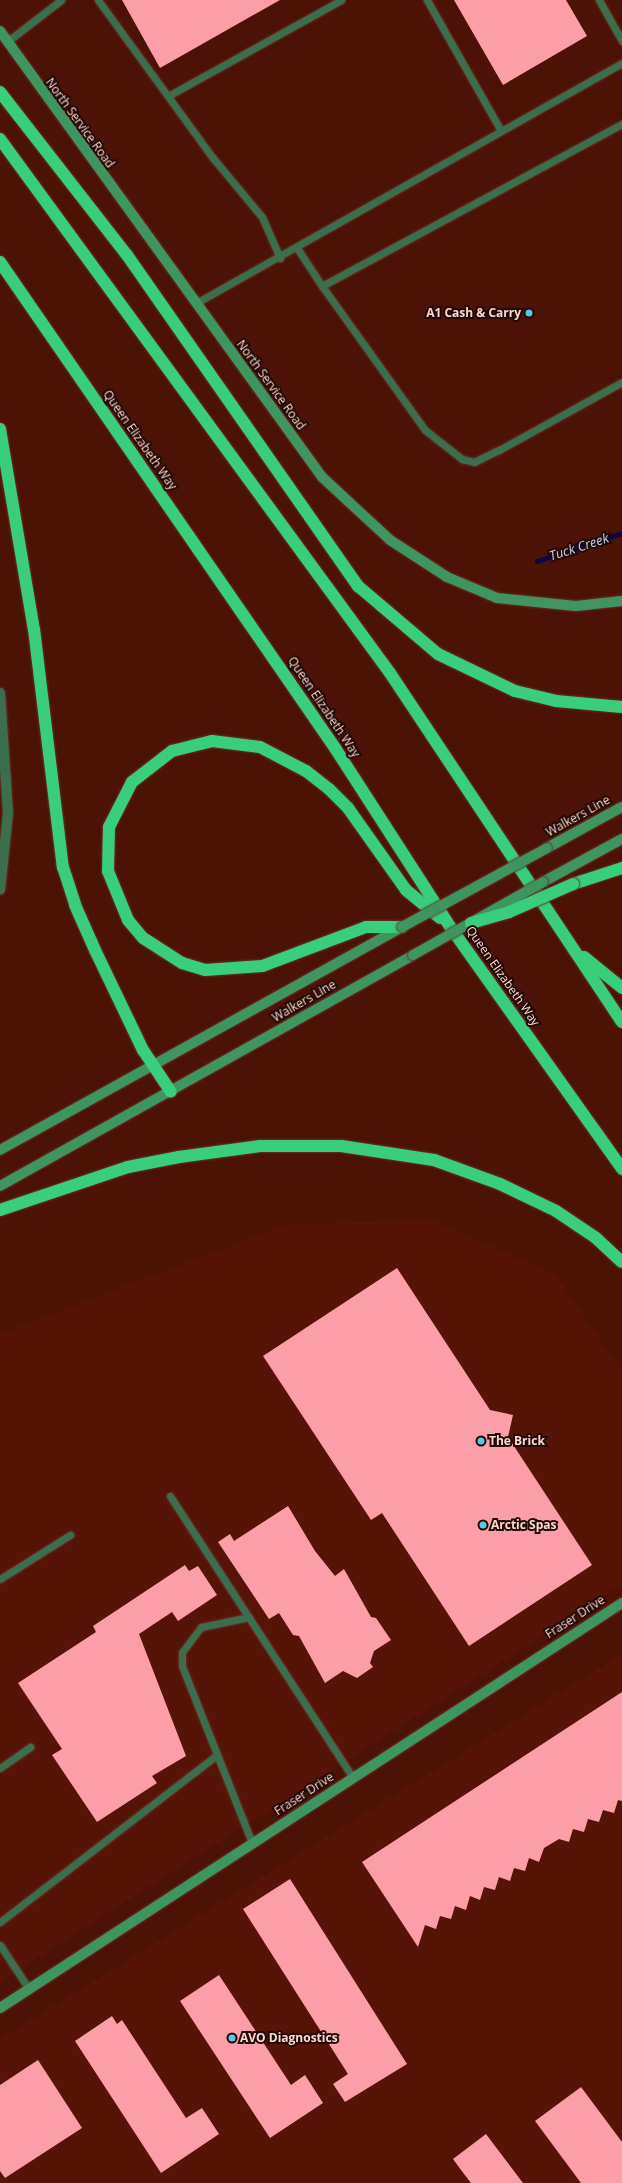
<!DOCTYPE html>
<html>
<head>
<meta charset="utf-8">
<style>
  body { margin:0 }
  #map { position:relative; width:622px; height:2183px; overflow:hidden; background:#4c1206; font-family:"Open Sans",sans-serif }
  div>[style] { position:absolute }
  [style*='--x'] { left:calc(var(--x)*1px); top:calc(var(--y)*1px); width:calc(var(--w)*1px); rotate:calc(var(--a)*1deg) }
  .built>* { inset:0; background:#561406 }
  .stream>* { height:5px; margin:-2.5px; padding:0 2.5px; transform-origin:2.5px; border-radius:2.5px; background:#0c0546 }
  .building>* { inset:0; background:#fc9ea7 }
  .roads { filter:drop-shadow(0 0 1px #683226) drop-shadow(0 0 1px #683226) }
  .lane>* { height:7px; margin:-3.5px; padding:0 3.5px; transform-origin:3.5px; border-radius:3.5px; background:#3b6e4d }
  .street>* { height:10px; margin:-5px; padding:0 5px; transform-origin:5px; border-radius:5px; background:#3b6e4d }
  .secondary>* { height:10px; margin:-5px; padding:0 5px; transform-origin:5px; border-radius:5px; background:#3e9560 }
  .highway>* { height:12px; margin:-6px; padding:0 6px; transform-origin:6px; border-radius:6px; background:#38ce7b }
  .bridges { filter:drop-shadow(0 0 1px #683226) drop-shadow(0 0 1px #683226) }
  .secondary-bridge>* { height:10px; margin:-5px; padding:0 5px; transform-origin:5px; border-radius:5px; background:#3e9560 }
  .highway-bridge>* { height:12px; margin:-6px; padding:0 6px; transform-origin:6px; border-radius:6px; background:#38ce7b }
  .dots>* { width:11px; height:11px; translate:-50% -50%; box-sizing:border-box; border:2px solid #220905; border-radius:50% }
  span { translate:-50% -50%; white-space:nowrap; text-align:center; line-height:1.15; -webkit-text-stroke:4px #220905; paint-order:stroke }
  .street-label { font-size:12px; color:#fed8cf }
  .poi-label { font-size:12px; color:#fed8cf; font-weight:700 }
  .right { translate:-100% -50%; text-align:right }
  .left { translate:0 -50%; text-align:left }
  .water-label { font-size:13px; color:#c5d0f8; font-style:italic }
</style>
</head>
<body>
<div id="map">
  <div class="built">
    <div style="clip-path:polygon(430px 1219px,556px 1275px,622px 1371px,622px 1585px,0 1982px,0 1334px,285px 1225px)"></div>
    <div style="clip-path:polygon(622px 1654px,622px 2183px,0 2183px,0 2039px)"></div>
  </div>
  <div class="stream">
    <div style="--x:537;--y:561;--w:89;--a:-18.2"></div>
  </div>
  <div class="building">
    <div style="clip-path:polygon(122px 0,280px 0,160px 68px)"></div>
    <div style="clip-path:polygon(454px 0,566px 0,587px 36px,503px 85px)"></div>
    <div style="clip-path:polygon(397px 1268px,490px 1410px,513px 1415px,508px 1437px,592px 1565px,469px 1646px,382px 1513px,371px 1520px,263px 1356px)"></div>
    <div style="clip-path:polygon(288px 1506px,315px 1551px,335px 1576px,344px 1569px,371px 1617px,376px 1618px,391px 1640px,374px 1651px,370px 1663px,373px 1667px,357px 1678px,343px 1671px,325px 1683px,299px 1636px,293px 1635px,279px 1613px,269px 1619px,218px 1542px,230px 1534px,234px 1541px)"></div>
    <div style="clip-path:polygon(185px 1565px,189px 1571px,198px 1566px,217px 1595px,178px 1621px,172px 1612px,139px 1634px,186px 1756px,152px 1776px,157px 1783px,97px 1822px,52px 1755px,62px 1749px,18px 1683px,96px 1632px,93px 1626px)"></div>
    <div style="clip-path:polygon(622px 1692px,622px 1801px,618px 1800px,614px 1813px,603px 1810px,599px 1822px,588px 1819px,584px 1832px,573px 1829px,569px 1842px,559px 1839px,544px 1848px,539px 1862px,529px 1858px,525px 1871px,514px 1868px,510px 1881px,499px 1877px,495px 1890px,484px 1887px,480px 1900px,470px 1896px,466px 1910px,455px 1906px,451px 1919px,440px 1916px,436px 1929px,425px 1925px,418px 1947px,362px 1862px)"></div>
    <div style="clip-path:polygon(290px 1879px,407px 2064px,345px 2102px,333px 2084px,348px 2074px,243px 1909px)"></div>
    <div style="clip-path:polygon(219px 1975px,291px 2085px,305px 2075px,323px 2103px,270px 2138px,180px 2001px)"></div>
    <div style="clip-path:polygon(112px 2016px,117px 2024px,122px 2020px,186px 2118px,202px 2108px,219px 2134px,161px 2173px,75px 2041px)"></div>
    <div style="clip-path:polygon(38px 2060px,82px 2128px,5px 2178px,0 2171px,0 2085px)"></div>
    <div style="clip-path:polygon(581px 2087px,622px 2142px,622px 2183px,581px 2183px,535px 2121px)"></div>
    <div style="clip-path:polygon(486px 2134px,495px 2146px,523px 2183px,471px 2183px,461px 2170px,453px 2159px)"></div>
  </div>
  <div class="roads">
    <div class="lane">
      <div style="--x:98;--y:0;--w:195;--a:54"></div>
      <div style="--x:213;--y:158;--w:77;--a:50.3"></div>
      <div style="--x:262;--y:217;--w:45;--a:66.3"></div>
      <div style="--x:427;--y:0;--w:150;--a:60.5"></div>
      <div style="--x:599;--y:0;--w:47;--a:60.7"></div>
      <div style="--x:8;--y:41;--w:67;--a:-37.7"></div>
      <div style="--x:168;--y:96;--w:198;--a:-29"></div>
      <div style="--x:297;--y:248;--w:45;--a:56.7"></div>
      <div style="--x:322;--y:286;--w:341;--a:-28.4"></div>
      <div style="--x:322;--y:286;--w:177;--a:54.4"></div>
      <div style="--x:425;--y:430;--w:47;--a:38.1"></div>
      <div style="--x:462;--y:459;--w:12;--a:14"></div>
      <div style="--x:474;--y:462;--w:28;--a:-26"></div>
      <div style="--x:499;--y:450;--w:141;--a:-28.9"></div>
      <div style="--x:196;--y:303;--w:489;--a:-29.4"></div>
      <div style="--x:170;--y:1496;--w:336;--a:57"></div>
      <div style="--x:0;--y:1579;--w:83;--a:-32.2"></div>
      <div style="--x:249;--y:1617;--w:49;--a:168.2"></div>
      <div style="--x:201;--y:1627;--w:31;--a:127"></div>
      <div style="--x:182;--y:1652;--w:14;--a:90"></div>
      <div style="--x:182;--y:1666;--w:190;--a:68.4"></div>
      <div style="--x:0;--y:1768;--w:37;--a:-35"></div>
      <div style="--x:0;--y:1922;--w:274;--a:-37.6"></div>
      <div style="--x:0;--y:1945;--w:53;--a:56.6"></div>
    </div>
    <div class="street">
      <div style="--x:0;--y:693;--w:120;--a:86.2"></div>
      <div style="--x:8;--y:813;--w:77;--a:95.9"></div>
    </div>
    <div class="secondary">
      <div style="--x:0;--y:31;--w:550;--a:54.17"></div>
      <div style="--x:322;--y:477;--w:93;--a:42.8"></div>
      <div style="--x:390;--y:540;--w:68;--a:33"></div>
      <div style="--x:447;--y:577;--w:54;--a:22.8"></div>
      <div style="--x:497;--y:598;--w:79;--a:5.8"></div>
      <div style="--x:576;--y:606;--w:46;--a:-6.2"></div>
      <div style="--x:547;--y:848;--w:85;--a:-28.7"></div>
      <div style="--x:543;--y:882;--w:90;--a:-28.6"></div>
      <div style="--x:0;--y:1150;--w:460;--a:-29"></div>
      <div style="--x:0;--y:1186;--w:473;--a:-29.2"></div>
      <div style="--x:0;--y:2008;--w:742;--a:-33.07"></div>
    </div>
    <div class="highway">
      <div style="--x:0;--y:92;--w:207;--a:52.1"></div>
      <div style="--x:127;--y:255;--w:404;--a:55.1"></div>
      <div style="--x:358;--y:586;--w:105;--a:40.4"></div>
      <div style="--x:438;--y:654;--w:85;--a:25.7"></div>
      <div style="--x:515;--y:691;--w:42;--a:13.7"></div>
      <div style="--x:556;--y:701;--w:66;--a:5.2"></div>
      <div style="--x:0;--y:139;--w:661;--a:53.86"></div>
      <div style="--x:390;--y:673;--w:419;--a:56.4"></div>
      <div style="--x:0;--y:262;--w:590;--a:55.42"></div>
      <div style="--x:335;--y:748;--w:214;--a:57.2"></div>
      <div style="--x:451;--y:928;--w:296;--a:54.6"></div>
      <div style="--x:0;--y:429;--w:203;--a:80.4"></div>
      <div style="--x:34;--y:629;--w:240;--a:83.1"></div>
      <div style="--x:63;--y:867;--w:40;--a:72"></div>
      <div style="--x:75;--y:905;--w:49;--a:66"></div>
      <div style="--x:95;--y:950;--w:111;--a:64.4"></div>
      <div style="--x:143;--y:1050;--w:50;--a:56.3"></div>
      <div style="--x:573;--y:884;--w:52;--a:-18.1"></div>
      <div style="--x:402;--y:927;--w:36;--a:180"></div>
      <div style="--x:366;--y:927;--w:111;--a:159.4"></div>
      <div style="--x:262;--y:966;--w:57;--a:176"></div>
      <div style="--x:205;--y:970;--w:24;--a:-163"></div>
      <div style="--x:182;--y:963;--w:46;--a:-147.3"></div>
      <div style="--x:143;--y:938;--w:23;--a:-130"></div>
      <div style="--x:128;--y:920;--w:53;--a:-112.2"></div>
      <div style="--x:108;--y:871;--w:44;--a:-88.7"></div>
      <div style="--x:109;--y:827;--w:51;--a:-62.9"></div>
      <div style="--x:132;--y:782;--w:51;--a:-37.8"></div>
      <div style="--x:172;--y:751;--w:41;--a:-14"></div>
      <div style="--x:212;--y:741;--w:48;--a:7.1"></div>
      <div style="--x:260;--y:747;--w:52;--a:27.6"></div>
      <div style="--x:306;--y:771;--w:29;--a:38"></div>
      <div style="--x:329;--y:789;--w:27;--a:45"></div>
      <div style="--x:348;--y:808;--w:100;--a:54.7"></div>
      <div style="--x:406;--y:890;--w:44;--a:39.5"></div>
      <div style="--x:584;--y:957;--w:49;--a:39.2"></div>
      <div style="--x:0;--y:1210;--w:135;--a:-18.6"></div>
      <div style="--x:128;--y:1167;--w:52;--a:-11.1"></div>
      <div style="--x:179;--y:1157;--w:82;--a:-7.7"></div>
      <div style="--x:260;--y:1146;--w:81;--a:0"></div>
      <div style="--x:341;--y:1146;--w:94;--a:8.6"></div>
      <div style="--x:434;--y:1160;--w:70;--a:20"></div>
      <div style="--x:500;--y:1184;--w:62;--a:25.7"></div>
      <div style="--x:556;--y:1211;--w:48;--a:34"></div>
      <div style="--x:596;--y:1238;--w:35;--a:43"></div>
    </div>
  </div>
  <div class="bridges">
    <div class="secondary-bridge">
      <div style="--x:402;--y:927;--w:165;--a:-28.6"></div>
      <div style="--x:413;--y:955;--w:149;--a:-29.3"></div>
    </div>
    <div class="highway-bridge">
      <div style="--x:471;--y:923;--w:40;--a:-16"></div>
      <div style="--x:509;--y:912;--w:70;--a:-23.6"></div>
    </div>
  </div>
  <div class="dots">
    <div style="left:529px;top:313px;background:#56c9e1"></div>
    <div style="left:481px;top:1441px;background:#56c9e1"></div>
    <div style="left:483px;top:1525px;background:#56c9e1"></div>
    <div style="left:232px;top:2038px;background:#56c9e1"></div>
  </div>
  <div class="street-label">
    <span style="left:80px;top:123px;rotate:54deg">North Service Road</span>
    <span style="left:271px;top:385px;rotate:54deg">North Service Road</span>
    <span style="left:140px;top:440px;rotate:55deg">Queen Elizabeth Way</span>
    <span style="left:324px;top:707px;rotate:56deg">Queen Elizabeth Way</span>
    <span style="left:578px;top:816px;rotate:-29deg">Walkers Line</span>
    <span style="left:503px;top:976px;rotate:55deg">Queen Elizabeth Way</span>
    <span style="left:304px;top:1001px;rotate:-30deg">Walkers Line</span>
    <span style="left:575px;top:1617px;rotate:-33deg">Fraser Drive</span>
    <span style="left:304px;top:1794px;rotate:-33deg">Fraser Drive</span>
  </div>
  <div class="poi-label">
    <span class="right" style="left:521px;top:313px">A1 Cash &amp; Carry</span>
    <span class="left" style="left:489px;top:1441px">The Brick</span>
    <span class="left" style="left:491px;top:1525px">Arctic Spas</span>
    <span class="left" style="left:240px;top:2038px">AVO Diagnostics</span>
  </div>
  <div class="water-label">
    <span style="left:579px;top:547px;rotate:-18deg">Tuck Creek</span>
  </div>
</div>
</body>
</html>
